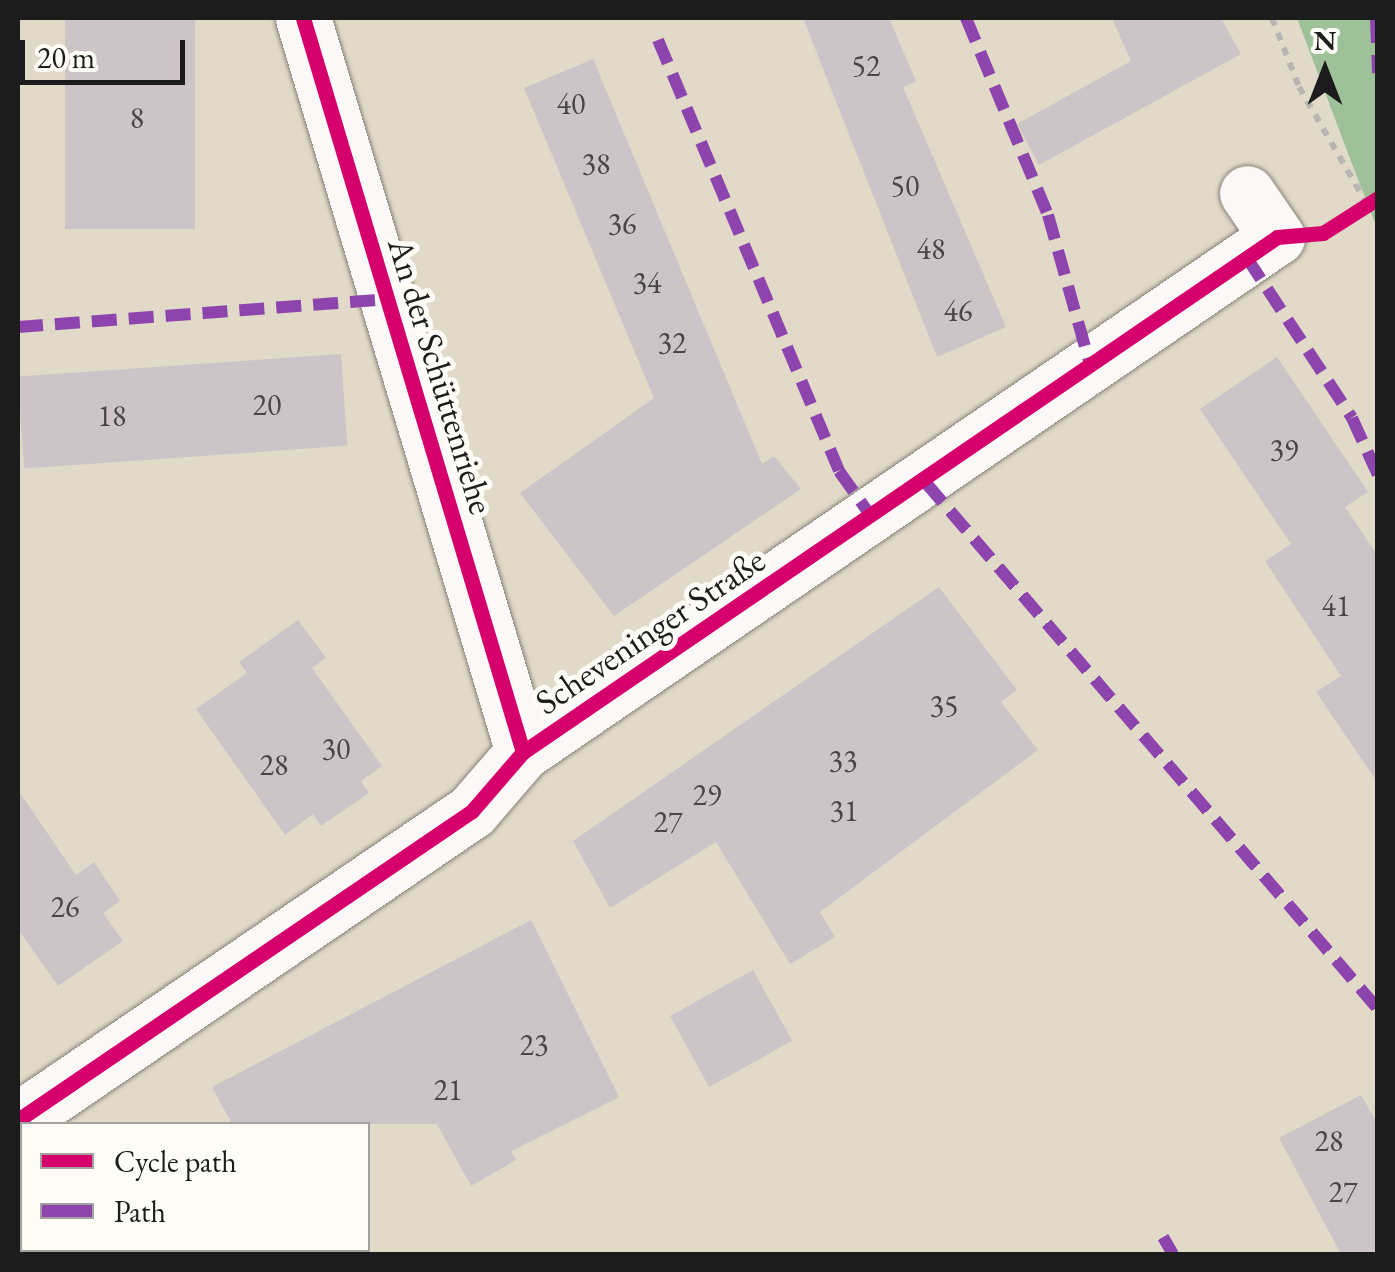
<!DOCTYPE html>
<html>
<head>
<meta charset="utf-8">
<style>
  body { margin:0 }
  #map { position:relative; width:1395px; height:1272px; overflow:hidden; background:#e2dac8; font-family:"EB Garamond",serif }
  div>[style] { position:absolute }
  [style*='--x'] { left:calc(var(--x)*1px); top:calc(var(--y)*1px); width:calc(var(--w)*1px); rotate:calc(var(--a)*1deg) }
  .forest>* { inset:0; background:#9fc199 }
  .building>* { inset:0; background:#cdc4c7; transform-origin:0 0 }
  .path>* { height:6px; margin-top:-3px; transform-origin:0; background:repeating-linear-gradient(90deg,#b8b6b3 0 8px,transparent 0 16px) }
  .roads { filter:drop-shadow(0 0 2px #858178) drop-shadow(0 0 2px #858178) }
  .minor>* { height:55px; margin:-27.5px; padding:0 27.5px; transform-origin:27.5px; border-radius:27.5px; background:#fbf9f7 }
  .quiet>* { height:12px; margin-top:-6px; transform-origin:0; background:repeating-linear-gradient(90deg,#8e44ad 0 25px,transparent 0 37px) }
  .cycleway>* { height:15px; margin:-7.5px; padding:0 7.5px; transform-origin:7.5px; border-radius:7.5px; background:#d6006c }
  span { translate:-50% -50%; white-space:nowrap; text-align:center; line-height:1.15; -webkit-text-stroke:10px #fdfcf7; paint-order:stroke }
  .number-label { font-size:30px; color:#484647 }
  .number-label span { -webkit-text-stroke-width:0 }
  .street-label { font-size:35px; color:#1c1c1c }
  .frame { position:absolute; inset:0; border:20px solid #1c1c1c; pointer-events:none }
  .legend { position:absolute; left:20px; top:1122px; width:350px; height:130px; box-sizing:border-box; background:#fdfcf7; border:2px solid #a3a29f; margin:0; padding:12px 18px; list-style:none; font-size:30px; color:#1c1c1c }
  .legend li { display:flex; align-items:center; gap:20px; height:50px }
  .legend b { width:50px; border:2px solid #a3a29f }
  .north { position:absolute; left:1275px; top:20px; width:100px; height:100px; -webkit-text-stroke:8px #fdfcf7; paint-order:stroke; rotate:0deg; font-size:28px; font-weight:700; line-height:40px; text-align:center; color:#1c1c1c }
  .north::after { content:''; display:block; margin:auto; width:35px; height:45px; background:#1c1c1c; clip-path:polygon(50% 0,100% 100%,50% 72%,0 100%) }
  .scale { position:absolute; left:20px; top:40px; width:165px; height:45px; box-sizing:border-box; border:5px solid #1c1c1c; border-top:0; padding-left:12px; font-size:30px; line-height:35px; white-space:nowrap; color:#1c1c1c; -webkit-text-stroke:8px #fdfcf7; paint-order:stroke }
</style>
</head>
<body>
<div id="map">
  <div class="forest">
    <div style="clip-path:polygon(1297px 18px,1377px 18px,1377px 228px,1352px 164px)"></div>
  </div>
  <div class="building">
    <div style="left:65px;top:18px;width:130px;height:211px"></div>
    <div style="clip-path:polygon(803px 18px,889px 18px,916px 81px,903px 87px,1006px 327px,937px 357px)"></div>
    <div style="clip-path:polygon(1112px 18px,1221px 18px,1241px 54px,1039px 165px,1017px 124px,1131px 61px)"></div>
    <div style="clip-path:polygon(593px 59px,762px 464px,774px 456px,801px 489px,614px 616px,520px 493px,654px 398px,524px 88px)"></div>
    <div style="left:341px;top:354px;width:92px;height:324px;rotate:86deg"></div>
    <div style="clip-path:polygon(1277px 357px,1368px 492px,1345px 507px,1378px 556px,1378px 783px,1316px 692px,1341px 676px,1265px 561px,1291px 544px,1200px 409px)"></div>
    <div style="clip-path:polygon(939px 587px,1017px 690px,1001px 702px,1038px 750px,820px 912px,835px 937px,790px 964px,716px 842px,610px 908px,573px 841px)"></div>
    <div style="clip-path:polygon(298px 620px,326px 658px,312px 668px,382px 766px,361px 781px,369px 793px,321px 826px,313px 814px,285px 835px,196px 709px,247px 673px,239px 662px)"></div>
    <div style="clip-path:polygon(18px 790px,76px 875px,94px 862px,120px 901px,103px 913px,123px 941px,58px 986px,18px 929px)"></div>
    <div style="clip-path:polygon(531px 920px,619px 1097px,511px 1151px,516px 1160px,471px 1186px,437px 1124px,232px 1124px,212px 1087px)"></div>
    <div style="left:753px;top:970px;width:81px;height:95px;rotate:61deg"></div>
    <div style="clip-path:polygon(1361px 1095px,1378px 1125px,1378px 1254px,1341px 1254px,1279px 1138px)"></div>
  </div>
  <div class="path">
    <div style="--x:1272;--y:18;--w:74;--a:68.6"></div>
    <div style="--x:1299;--y:87;--w:135;--a:59.8"></div>
  </div>
  <div class="roads">
    <div class="minor">
      <div style="--x:303;--y:18;--w:766;--a:73.32"></div>
      <div style="--x:18;--y:1120;--w:549;--a:-34.24"></div>
      <div style="--x:472;--y:811;--w:78;--a:-49.2"></div>
      <div style="--x:523;--y:752;--w:913;--a:-34.33"></div>
      <div style="--x:1277;--y:237;--w:53;--a:-124.3"></div>
    </div>
  </div>
  <div class="quiet">
    <div style="--x:966;--y:18;--w:213;--a:67.4"></div>
    <div style="--x:1048;--y:215;--w:159;--a:74.3"></div>
    <div style="--x:1376;--y:18;--w:55;--a:87.9"></div>
    <div style="--x:658;--y:40;--w:467;--a:67.2"></div>
    <div style="--x:839;--y:471;--w:59;--a:54.7"></div>
    <div style="--x:1247;--y:258;--w:191;--a:56.7"></div>
    <div style="--x:1352;--y:418;--w:63;--a:65.5"></div>
    <div style="--x:18;--y:327;--w:370;--a:-4.3"></div>
    <div style="--x:926;--y:483;--w:694;--a:49.33"></div>
    <div style="--x:1163;--y:1237;--w:20;--a:60"></div>
  </div>
  <div class="cycleway">
    <div style="--x:303;--y:18;--w:766;--a:73.32"></div>
    <div style="--x:18;--y:1120;--w:549;--a:-34.24"></div>
    <div style="--x:472;--y:811;--w:78;--a:-49.2"></div>
    <div style="--x:523;--y:752;--w:913;--a:-34.33"></div>
    <div style="--x:1277;--y:237;--w:46;--a:-5"></div>
    <div style="--x:1323;--y:233;--w:65;--a:-32.5"></div>
  </div>
  <div class="number-label">
    <span style="left:866px;top:66px">52</span>
    <span style="left:571px;top:104px">40</span>
    <span style="left:137px;top:118px">8</span>
    <span style="left:596px;top:164px">38</span>
    <span style="left:905px;top:186px">50</span>
    <span style="left:622px;top:224px">36</span>
    <span style="left:931px;top:249px">48</span>
    <span style="left:647px;top:283px">34</span>
    <span style="left:958px;top:311px">46</span>
    <span style="left:672px;top:343px">32</span>
    <span style="left:267px;top:405px">20</span>
    <span style="left:112px;top:416px">18</span>
    <span style="left:1284px;top:450px">39</span>
    <span style="left:1336px;top:606px">41</span>
    <span style="left:944px;top:706px">35</span>
    <span style="left:336px;top:749px">30</span>
    <span style="left:843px;top:761px">33</span>
    <span style="left:274px;top:765px">28</span>
    <span style="left:707px;top:795px">29</span>
    <span style="left:844px;top:811px">31</span>
    <span style="left:668px;top:822px">27</span>
    <span style="left:65px;top:907px">26</span>
    <span style="left:534px;top:1045px">23</span>
    <span style="left:448px;top:1090px">21</span>
    <span style="left:1329px;top:1141px">28</span>
    <span style="left:1343px;top:1192px">27</span>
  </div>
  <div class="street-label">
    <span style="left:441px;top:376px;rotate:73deg">An der Schüttenriehe</span>
    <span style="left:650px;top:631px;rotate:-34deg">Scheveninger Straße</span>
  </div>
  <div class="frame"></div>
  <ul class="legend">
  <li><b style="height:12px;background:#d6006c"></b>Cycle path</li>
  <li><b style="height:12px;background:#8e44ad"></b>Path</li>
  </ul>
  <div class="north">N</div>
  <div class="scale">20 m</div>
</div>
</body>
</html>
